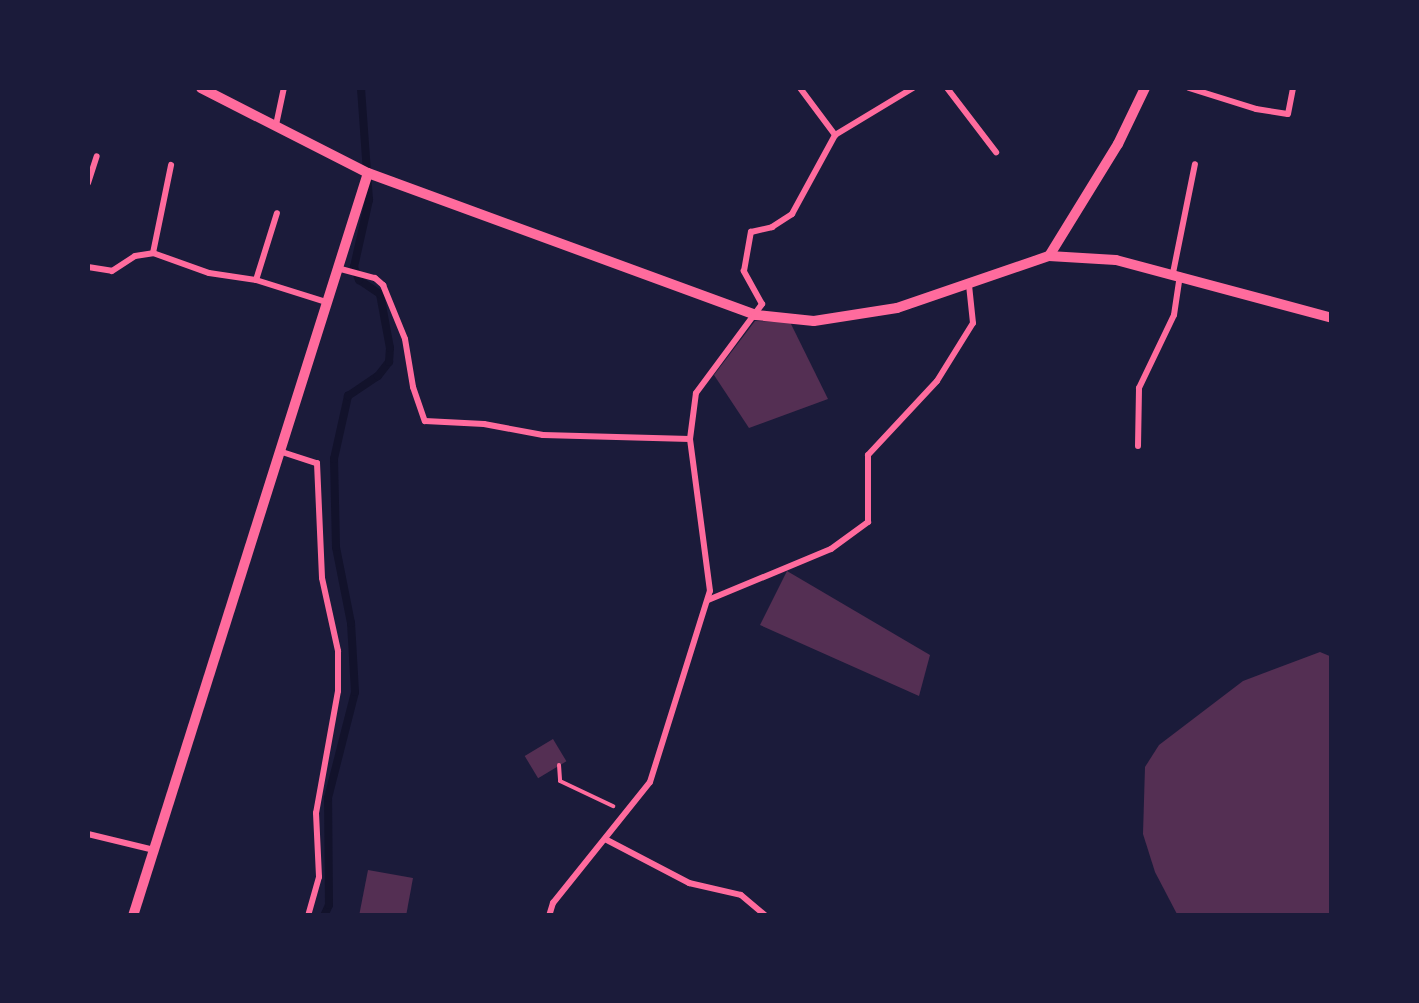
<!DOCTYPE html>
<html>
<head>
<meta charset="utf-8">
<style>
  body { margin:0 }
  #map { position:relative; width:1419px; height:1003px; overflow:hidden; background:#1b1b3a; font-family:Helvetica,sans-serif }
  div>[style] { position:absolute }
  [style*='--x'] { left:calc(var(--x)*1px); top:calc(var(--y)*1px); width:calc(var(--w)*1px); rotate:calc(var(--a)*1deg) }
  .stream>* { height:8px; margin:-4px; padding:0 4px; transform-origin:4px; border-radius:4px; background:#12122b }
  .building>* { inset:0; background:#542f53; transform-origin:0 0 }
  .path>* { height:4px; margin:-2px; padding:0 2px; transform-origin:2px; border-radius:2px; background:#ff6b9d }
  .service>* { height:6px; margin:-3px; padding:0 3px; transform-origin:3px; border-radius:3px; background:#ff6b9d }
  .minor>* { height:10px; margin:-5px; padding:0 5px; transform-origin:5px; border-radius:5px; background:#ff6b9d }
  span { translate:-50% -50%; white-space:nowrap; text-align:center; line-height:1.15; -webkit-text-stroke:8px #1b1b3a; paint-order:stroke }
  .frame { position:absolute; inset:0; border:90px solid #1b1b3a; pointer-events:none }
</style>
</head>
<body>
<div id="map">
  <div class="stream">
    <div style="--x:324;--y:916;--w:12;--a:-66"></div>
    <div style="--x:329;--y:905;--w:107;--a:-90.5"></div>
    <div style="--x:328;--y:798;--w:109;--a:-75.7"></div>
    <div style="--x:355;--y:692;--w:69;--a:-93.3"></div>
    <div style="--x:351;--y:623;--w:77;--a:-101.2"></div>
    <div style="--x:336;--y:547;--w:88;--a:-91.3"></div>
    <div style="--x:334;--y:459;--w:65;--a:-77.5"></div>
    <div style="--x:348;--y:396;--w:36;--a:-34"></div>
    <div style="--x:378;--y:376;--w:18;--a:-52"></div>
    <div style="--x:389;--y:362;--w:14;--a:-86"></div>
    <div style="--x:390;--y:348;--w:55;--a:-100.5"></div>
    <div style="--x:380;--y:294;--w:25;--a:-146"></div>
    <div style="--x:359;--y:280;--w:14;--a:-111"></div>
    <div style="--x:354;--y:267;--w:69;--a:-77.4"></div>
    <div style="--x:369;--y:200;--w:112;--a:-94.1"></div>
  </div>
  <div class="building">
    <div style="clip-path:polygon(755px 321px,790px 322px,828px 399px,749px 428px,714px 375px)"></div>
    <div style="clip-path:polygon(787px 571px,930px 655px,919px 696px,760px 625px)"></div>
    <div style="clip-path:polygon(1320px 652px,1332px 657px,1332px 916px,1178px 916px,1155px 872px,1143px 834px,1145px 767px,1159px 745px,1243px 681px)"></div>
    <div style="left:553px;top:739px;width:26px;height:33px;rotate:59deg"></div>
    <div style="clip-path:polygon(368px 870px,413px 878px,406px 916px,359px 916px)"></div>
  </div>
  <div class="path">
    <div style="--x:559;--y:765;--w:16;--a:86"></div>
    <div style="--x:560;--y:781;--w:59;--a:25.3"></div>
  </div>
  <div class="service">
    <div style="--x:800;--y:88;--w:59;--a:53.3"></div>
    <div style="--x:947;--y:88;--w:81;--a:52.6"></div>
    <div style="--x:1189;--y:88;--w:70;--a:17.4"></div>
    <div style="--x:1256;--y:109;--w:32;--a:9"></div>
    <div style="--x:1288;--y:114;--w:26;--a:-79"></div>
    <div style="--x:276;--y:125;--w:38;--a:-78"></div>
    <div style="--x:88;--y:183;--w:28;--a:-72"></div>
    <div style="--x:153;--y:253;--w:90;--a:-78.4"></div>
    <div style="--x:88;--y:267;--w:24;--a:9"></div>
    <div style="--x:112;--y:271;--w:27;--a:-33"></div>
    <div style="--x:135;--y:256;--w:18;--a:-9"></div>
    <div style="--x:153;--y:253;--w:59;--a:19.7"></div>
    <div style="--x:209;--y:273;--w:48;--a:8.5"></div>
    <div style="--x:256;--y:280;--w:73;--a:17.4"></div>
    <div style="--x:337;--y:268;--w:39;--a:15"></div>
    <div style="--x:375;--y:278;--w:11;--a:41"></div>
    <div style="--x:383;--y:285;--w:58;--a:67.8"></div>
    <div style="--x:405;--y:339;--w:49;--a:80.5"></div>
    <div style="--x:413;--y:387;--w:36;--a:71"></div>
    <div style="--x:425;--y:421;--w:59;--a:2.9"></div>
    <div style="--x:484;--y:424;--w:60;--a:10.6"></div>
    <div style="--x:543;--y:435;--w:147;--a:1.6"></div>
    <div style="--x:1173;--y:273;--w:111;--a:-78.6"></div>
    <div style="--x:256;--y:280;--w:70;--a:-72.6"></div>
    <div style="--x:1138;--y:446;--w:58;--a:-89"></div>
    <div style="--x:1139;--y:388;--w:81;--a:-64.4"></div>
    <div style="--x:1174;--y:315;--w:40;--a:-81.5"></div>
    <div style="--x:279;--y:451;--w:40;--a:18"></div>
    <div style="--x:317;--y:463;--w:115;--a:87.5"></div>
    <div style="--x:322;--y:578;--w:75;--a:77.6"></div>
    <div style="--x:338;--y:651;--w:40;--a:90"></div>
    <div style="--x:338;--y:691;--w:124;--a:100.2"></div>
    <div style="--x:316;--y:813;--w:64;--a:87.3"></div>
    <div style="--x:319;--y:877;--w:41;--a:105.8"></div>
    <div style="--x:708;--y:600;--w:133;--a:-22.5"></div>
    <div style="--x:831;--y:549;--w:46;--a:-36.1"></div>
    <div style="--x:868;--y:522;--w:67;--a:-90"></div>
    <div style="--x:868;--y:455;--w:101;--a:-47"></div>
    <div style="--x:937;--y:381;--w:68;--a:-58.2"></div>
    <div style="--x:973;--y:323;--w:39;--a:-96"></div>
    <div style="--x:88;--y:834;--w:68;--a:13.6"></div>
    <div style="--x:605;--y:839;--w:95;--a:27.6"></div>
    <div style="--x:689;--y:883;--w:53;--a:13"></div>
    <div style="--x:741;--y:895;--w:33;--a:40"></div>
    <div style="--x:549;--y:916;--w:14;--a:-73"></div>
    <div style="--x:553;--y:903;--w:155;--a:-51.3"></div>
    <div style="--x:650;--y:782;--w:200;--a:-72.6"></div>
    <div style="--x:710;--y:591;--w:153;--a:-97.5"></div>
    <div style="--x:690;--y:439;--w:46;--a:-82.6"></div>
    <div style="--x:696;--y:393;--w:111;--a:-53.4"></div>
    <div style="--x:762;--y:304;--w:38;--a:-119"></div>
    <div style="--x:744;--y:271;--w:40;--a:-80"></div>
    <div style="--x:751;--y:232;--w:22;--a:-13"></div>
    <div style="--x:772;--y:227;--w:24;--a:-33"></div>
    <div style="--x:792;--y:214;--w:90;--a:-61.4"></div>
    <div style="--x:835;--y:135;--w:91;--a:-31.1"></div>
  </div>
  <div class="minor">
    <div style="--x:201;--y:88;--w:187;--a:27"></div>
    <div style="--x:368;--y:173;--w:413;--a:20.1"></div>
    <div style="--x:756;--y:315;--w:58;--a:5.9"></div>
    <div style="--x:814;--y:321;--w:84;--a:-8.9"></div>
    <div style="--x:897;--y:308;--w:161;--a:-18.9"></div>
    <div style="--x:1049;--y:256;--w:67;--a:3.4"></div>
    <div style="--x:1116;--y:260;--w:224;--a:15"></div>
    <div style="--x:1049;--y:256;--w:132;--a:-58.4"></div>
    <div style="--x:1118;--y:144;--w:62;--a:-64.3"></div>
    <div style="--x:133;--y:916;--w:779;--a:-72.45"></div>
  </div>
  <div class="frame"></div>
</div>
</body>
</html>
